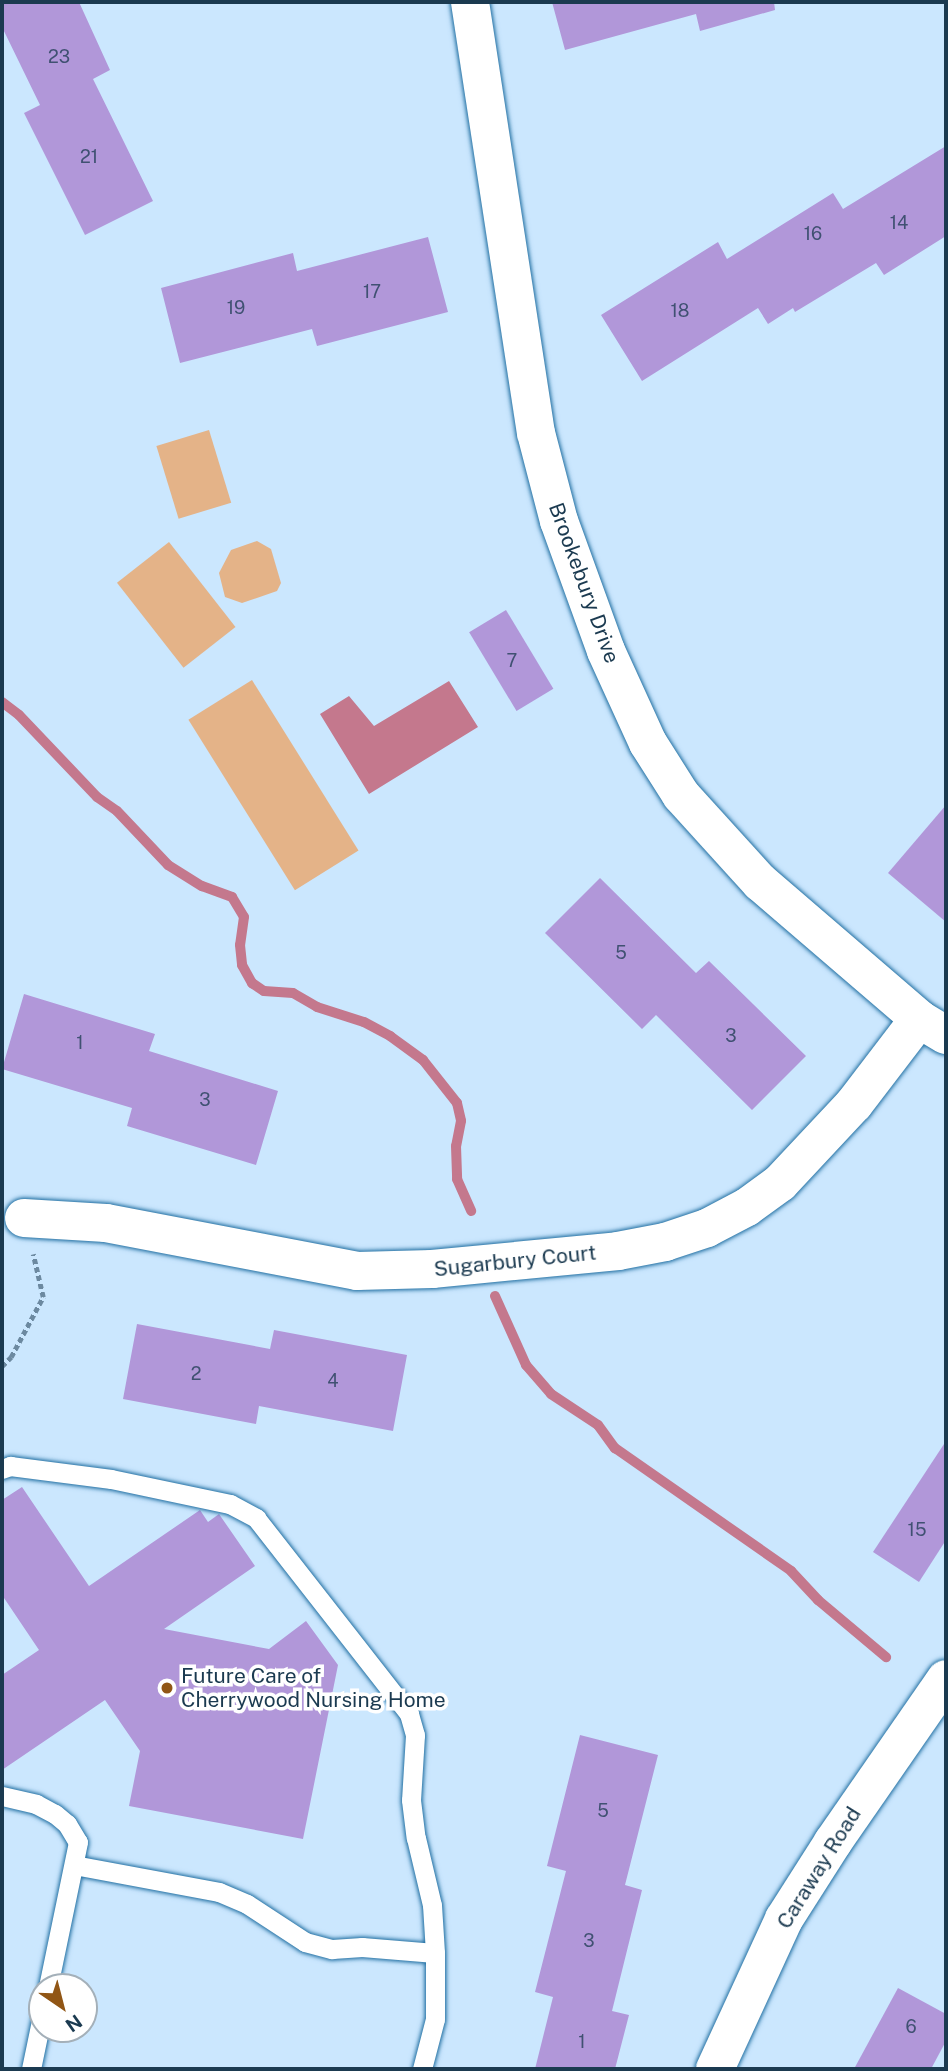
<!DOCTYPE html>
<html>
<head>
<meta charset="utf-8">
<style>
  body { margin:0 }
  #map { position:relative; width:948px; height:2071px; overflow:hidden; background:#cbe7fe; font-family:"Public Sans",sans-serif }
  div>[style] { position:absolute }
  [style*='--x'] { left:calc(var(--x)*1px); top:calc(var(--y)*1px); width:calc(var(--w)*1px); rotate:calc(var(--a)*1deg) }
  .green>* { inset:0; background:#e4b388; transform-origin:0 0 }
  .water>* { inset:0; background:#c4788d }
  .stream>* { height:10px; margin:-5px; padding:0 5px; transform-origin:5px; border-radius:5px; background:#c4788d }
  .building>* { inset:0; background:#b197d9; transform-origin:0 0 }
  .path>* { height:4.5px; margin-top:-2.25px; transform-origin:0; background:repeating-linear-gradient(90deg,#6c89a0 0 5px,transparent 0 8.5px) }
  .roads { filter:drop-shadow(0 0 2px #2270a3) drop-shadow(0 0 2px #2270a3) }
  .lane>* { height:19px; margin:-9.5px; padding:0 9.5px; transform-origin:9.5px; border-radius:9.5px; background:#fff }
  .street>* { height:38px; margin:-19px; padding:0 19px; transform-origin:19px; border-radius:19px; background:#fff }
  .secondary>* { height:38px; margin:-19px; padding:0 19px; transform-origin:19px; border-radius:19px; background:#fff }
  .dots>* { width:19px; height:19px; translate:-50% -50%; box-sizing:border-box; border:4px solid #fff; border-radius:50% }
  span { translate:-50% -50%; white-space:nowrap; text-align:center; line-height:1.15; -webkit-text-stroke:7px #fff; paint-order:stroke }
  .number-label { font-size:18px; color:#405172 }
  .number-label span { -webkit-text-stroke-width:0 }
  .street-label { font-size:21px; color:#1b3a50 }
  .poi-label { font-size:21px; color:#1b3a50 }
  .left { translate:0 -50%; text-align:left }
  .frame { position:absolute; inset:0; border:4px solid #1b3a50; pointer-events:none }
  .north { position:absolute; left:28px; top:1973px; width:70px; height:70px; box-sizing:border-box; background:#fff; border:2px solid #a4b0b9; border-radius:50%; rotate:145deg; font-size:19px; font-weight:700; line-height:28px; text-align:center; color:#1b3a50 }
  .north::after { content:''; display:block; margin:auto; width:24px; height:32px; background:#915615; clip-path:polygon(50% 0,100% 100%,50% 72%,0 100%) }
</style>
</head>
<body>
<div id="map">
  <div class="green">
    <div style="left:209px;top:430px;width:76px;height:55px;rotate:73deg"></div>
    <div style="clip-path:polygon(257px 541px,271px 549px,281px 583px,277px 591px,242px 603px,225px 597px,219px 573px,231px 550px)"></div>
    <div style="left:169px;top:542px;width:108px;height:66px;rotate:52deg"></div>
    <div style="left:252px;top:680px;width:201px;height:75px;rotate:58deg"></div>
  </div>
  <div class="water">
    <div style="clip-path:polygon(449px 681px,478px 727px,369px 794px,320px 714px,349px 696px,374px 726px)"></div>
  </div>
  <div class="stream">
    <div style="--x:2;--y:702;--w:21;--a:37"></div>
    <div style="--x:19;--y:715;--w:113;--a:46.4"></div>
    <div style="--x:97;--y:797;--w:24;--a:35"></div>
    <div style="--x:117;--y:811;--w:74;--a:46.6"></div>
    <div style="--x:168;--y:865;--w:40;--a:32"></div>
    <div style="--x:202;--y:886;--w:32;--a:20"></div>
    <div style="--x:232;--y:897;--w:23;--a:59"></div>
    <div style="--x:244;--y:917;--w:28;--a:98"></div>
    <div style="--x:240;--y:945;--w:20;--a:84"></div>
    <div style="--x:242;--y:965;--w:21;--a:61"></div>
    <div style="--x:252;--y:983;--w:14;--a:34"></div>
    <div style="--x:264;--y:991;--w:29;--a:4"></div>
    <div style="--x:293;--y:993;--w:28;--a:30"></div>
    <div style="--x:317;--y:1007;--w:49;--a:17.7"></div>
    <div style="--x:364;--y:1022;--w:30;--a:28"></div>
    <div style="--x:390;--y:1036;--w:41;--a:36"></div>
    <div style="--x:423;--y:1060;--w:55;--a:51.7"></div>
    <div style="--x:457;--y:1103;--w:18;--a:77"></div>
    <div style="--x:461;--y:1121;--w:25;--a:101"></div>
    <div style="--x:456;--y:1146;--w:33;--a:88"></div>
    <div style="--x:457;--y:1179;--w:35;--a:66"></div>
    <div style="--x:495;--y:1296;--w:76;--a:65.8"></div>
    <div style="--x:526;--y:1365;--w:38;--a:49"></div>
    <div style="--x:551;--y:1394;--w:56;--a:33.4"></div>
    <div style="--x:598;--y:1425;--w:29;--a:54"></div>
    <div style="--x:615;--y:1448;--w:215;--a:34.9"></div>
    <div style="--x:791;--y:1571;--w:40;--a:47"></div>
    <div style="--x:818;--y:1600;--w:89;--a:40"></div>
  </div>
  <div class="building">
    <div style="clip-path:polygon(2px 2px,79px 2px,110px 70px,93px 79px,153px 201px,85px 235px,24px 113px,40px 105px,2px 27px)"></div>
    <div style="clip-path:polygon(552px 2px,774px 2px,775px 10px,700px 31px,696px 14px,565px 50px)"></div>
    <div style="clip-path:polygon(946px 146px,946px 236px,884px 275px,876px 263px,795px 312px,793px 308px,768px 324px,758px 308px,642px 381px,601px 315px,718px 242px,727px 259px,833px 193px,843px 209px)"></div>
    <div style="clip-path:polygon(428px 237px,448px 312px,317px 346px,312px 329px,180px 363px,161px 288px,293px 253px,297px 271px)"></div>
    <div style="left:506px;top:610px;width:92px;height:43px;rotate:59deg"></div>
    <div style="clip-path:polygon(946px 805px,946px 922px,888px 873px)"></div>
    <div style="clip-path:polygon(600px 878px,696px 973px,709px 961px,806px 1056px,752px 1110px,656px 1015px,642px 1029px,545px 933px)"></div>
    <div style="clip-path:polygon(24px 994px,155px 1034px,149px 1051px,278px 1091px,256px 1165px,127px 1126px,132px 1108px,2px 1069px)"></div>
    <div style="clip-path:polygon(137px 1324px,270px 1349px,274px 1330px,407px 1355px,393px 1431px,259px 1406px,256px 1424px,123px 1399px)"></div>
    <div style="clip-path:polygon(946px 1441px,946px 1540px,919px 1582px,873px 1552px)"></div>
    <div style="clip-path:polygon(22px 1487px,89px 1586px,200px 1510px,208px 1522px,219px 1514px,255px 1566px,164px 1629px,269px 1649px,306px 1621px,338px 1665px,303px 1839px,129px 1806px,140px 1751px,105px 1700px,2px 1770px,2px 1675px,39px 1650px,2px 1595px,2px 1500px)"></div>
    <div style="clip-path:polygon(580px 1735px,658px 1755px,625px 1885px,642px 1890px,612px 2011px,629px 2015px,615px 2069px,535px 2069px,553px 1997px,535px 1992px,566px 1871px,547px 1866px)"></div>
    <div style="clip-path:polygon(898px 1988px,946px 2014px,946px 2041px,931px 2069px,854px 2069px)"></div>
  </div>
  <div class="path">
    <div style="--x:2;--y:1366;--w:13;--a:-45"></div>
    <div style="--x:11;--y:1357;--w:68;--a:-61.9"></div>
    <div style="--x:43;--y:1297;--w:44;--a:-103.1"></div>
  </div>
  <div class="roads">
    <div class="lane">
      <div style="--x:2;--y:1469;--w:9;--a:-21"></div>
      <div style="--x:10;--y:1466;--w:102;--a:7.3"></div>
      <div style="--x:111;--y:1479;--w:122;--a:11.9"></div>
      <div style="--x:230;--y:1504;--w:30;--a:28"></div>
      <div style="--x:256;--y:1518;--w:249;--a:52"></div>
      <div style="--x:409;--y:1714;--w:22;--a:74"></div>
      <div style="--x:415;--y:1735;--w:65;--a:93.5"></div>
      <div style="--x:411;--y:1800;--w:38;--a:83"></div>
      <div style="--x:416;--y:1838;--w:69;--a:76.6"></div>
      <div style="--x:432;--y:1905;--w:48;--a:86.4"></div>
      <div style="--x:435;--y:1953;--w:66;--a:90"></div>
      <div style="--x:435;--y:2019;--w:52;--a:104.6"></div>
      <div style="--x:2;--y:1796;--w:35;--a:13"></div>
      <div style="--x:36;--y:1804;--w:21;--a:28"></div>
      <div style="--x:55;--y:1814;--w:16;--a:40"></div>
      <div style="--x:67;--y:1824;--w:21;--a:59"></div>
      <div style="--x:78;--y:1842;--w:148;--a:101.7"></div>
      <div style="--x:74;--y:1865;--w:147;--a:10.5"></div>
      <div style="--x:219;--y:1892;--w:30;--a:23"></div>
      <div style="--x:247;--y:1904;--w:69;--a:33.2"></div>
      <div style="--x:305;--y:1942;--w:28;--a:15"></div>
      <div style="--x:332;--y:1949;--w:30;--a:-4"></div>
      <div style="--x:362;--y:1947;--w:73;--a:4.7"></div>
      <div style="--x:31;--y:2069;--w:54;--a:-78.3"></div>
    </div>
    <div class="street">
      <div style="--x:470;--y:2;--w:436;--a:81.3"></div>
      <div style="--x:536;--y:433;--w:91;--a:75.4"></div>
      <div style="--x:559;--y:521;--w:138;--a:70.1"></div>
      <div style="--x:606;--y:651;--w:101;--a:65.5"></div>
      <div style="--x:648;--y:743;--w:62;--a:57.6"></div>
      <div style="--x:681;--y:795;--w:118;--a:47.8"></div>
      <div style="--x:760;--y:882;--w:210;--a:40.7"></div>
      <div style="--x:919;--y:1019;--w:31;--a:31"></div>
      <div style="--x:24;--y:1218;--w:82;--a:3.5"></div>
      <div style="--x:106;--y:1223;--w:256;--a:10.8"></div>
      <div style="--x:357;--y:1271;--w:75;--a:-1.5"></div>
      <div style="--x:432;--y:1269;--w:187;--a:-5.5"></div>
      <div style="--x:618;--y:1251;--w:48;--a:-10.8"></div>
      <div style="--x:665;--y:1242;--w:44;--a:-18.4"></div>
      <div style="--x:707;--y:1228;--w:45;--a:-27.7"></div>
      <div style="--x:747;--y:1207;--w:41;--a:-36"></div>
      <div style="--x:780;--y:1183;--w:108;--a:-46.9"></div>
      <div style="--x:854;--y:1104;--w:107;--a:-52.6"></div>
    </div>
    <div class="secondary">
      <div style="--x:715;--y:2069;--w:165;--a:-65.3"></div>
      <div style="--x:784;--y:1919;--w:91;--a:-57.5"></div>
      <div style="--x:833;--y:1842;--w:198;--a:-55.3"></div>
    </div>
  </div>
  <div class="dots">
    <div style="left:167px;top:1688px;background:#915615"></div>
  </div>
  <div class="number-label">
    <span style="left:59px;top:57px">23</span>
    <span style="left:89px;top:157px">21</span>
    <span style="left:899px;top:223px">14</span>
    <span style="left:813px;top:234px">16</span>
    <span style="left:372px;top:292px">17</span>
    <span style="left:236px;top:308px">19</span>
    <span style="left:680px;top:311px">18</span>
    <span style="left:512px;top:661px">7</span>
    <span style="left:621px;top:953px">5</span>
    <span style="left:731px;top:1036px">3</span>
    <span style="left:80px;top:1043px">1</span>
    <span style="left:205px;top:1100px">3</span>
    <span style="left:196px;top:1374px">2</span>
    <span style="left:333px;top:1381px">4</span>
    <span style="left:917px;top:1530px">15</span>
    <span style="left:603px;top:1811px">5</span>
    <span style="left:589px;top:1941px">3</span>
    <span style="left:911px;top:2027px">6</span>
    <span style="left:582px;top:2042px">1</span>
  </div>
  <div class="street-label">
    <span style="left:584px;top:583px;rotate:70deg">Brookebury Drive</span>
    <span style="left:515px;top:1261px;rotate:-6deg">Sugarbury Court</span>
    <span style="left:819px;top:1868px;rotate:-58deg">Caraway Road</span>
  </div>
  <div class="poi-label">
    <span class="left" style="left:181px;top:1688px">Future Care of<br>Cherrywood Nursing Home</span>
  </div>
  <div class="frame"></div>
  <div class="north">N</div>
</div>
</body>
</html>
